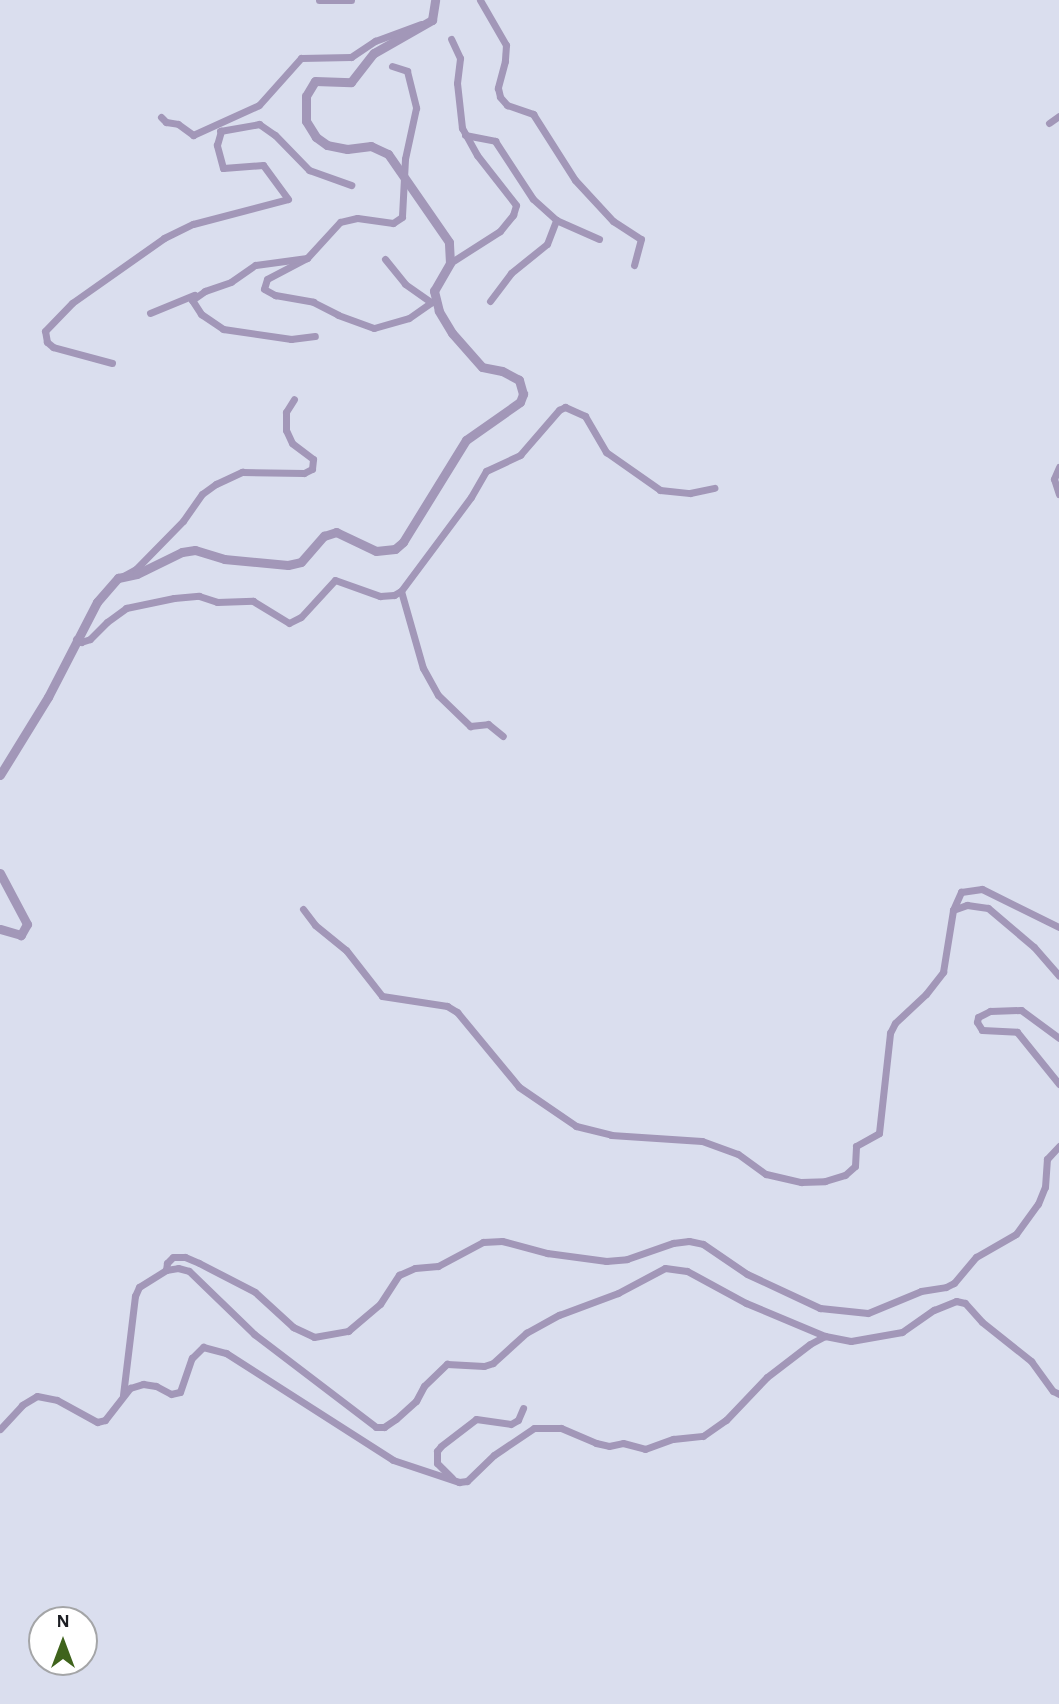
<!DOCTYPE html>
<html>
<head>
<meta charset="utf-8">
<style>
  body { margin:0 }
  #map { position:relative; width:1059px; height:1704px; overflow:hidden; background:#dadeee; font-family:"Alegreya Sans",sans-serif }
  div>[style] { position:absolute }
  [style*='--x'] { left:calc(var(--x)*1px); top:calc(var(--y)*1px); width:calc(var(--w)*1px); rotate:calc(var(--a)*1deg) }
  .minor>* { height:7px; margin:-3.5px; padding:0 3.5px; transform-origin:3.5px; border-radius:3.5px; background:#a297b8 }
  .tertiary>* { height:9px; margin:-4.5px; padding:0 4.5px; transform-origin:4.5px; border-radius:4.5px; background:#a297b8 }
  span { translate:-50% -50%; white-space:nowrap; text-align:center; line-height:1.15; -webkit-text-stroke:7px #fff; paint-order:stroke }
  .north { position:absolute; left:28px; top:1606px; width:70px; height:70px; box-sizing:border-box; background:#fff; border:2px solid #a4a5a7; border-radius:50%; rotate:0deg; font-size:19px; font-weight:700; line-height:28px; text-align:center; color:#1c1e23 }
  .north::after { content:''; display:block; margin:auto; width:24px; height:32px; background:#3f631c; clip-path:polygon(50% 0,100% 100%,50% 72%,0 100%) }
</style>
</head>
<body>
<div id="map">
  <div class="minor">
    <div style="--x:319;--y:0;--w:32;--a:0"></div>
    <div style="--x:480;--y:0;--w:52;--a:60"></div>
    <div style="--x:506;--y:45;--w:16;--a:94"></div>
    <div style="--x:505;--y:61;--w:28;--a:105"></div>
    <div style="--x:498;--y:88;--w:9;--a:77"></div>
    <div style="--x:500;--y:97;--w:11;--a:49"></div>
    <div style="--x:507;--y:105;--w:28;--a:19"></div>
    <div style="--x:533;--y:114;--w:78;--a:57.5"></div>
    <div style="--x:575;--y:180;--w:56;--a:47.2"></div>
    <div style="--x:613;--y:221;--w:33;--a:33"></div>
    <div style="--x:641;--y:239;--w:27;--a:105"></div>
    <div style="--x:392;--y:66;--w:16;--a:18"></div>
    <div style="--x:407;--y:71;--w:38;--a:76"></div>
    <div style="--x:416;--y:108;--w:52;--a:102.2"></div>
    <div style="--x:405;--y:159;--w:58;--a:93"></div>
    <div style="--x:402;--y:217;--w:11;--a:146"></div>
    <div style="--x:393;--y:223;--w:36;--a:-172"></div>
    <div style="--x:357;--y:218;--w:17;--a:167"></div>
    <div style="--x:340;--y:222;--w:49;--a:132.5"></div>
    <div style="--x:307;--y:258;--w:45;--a:152.3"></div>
    <div style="--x:267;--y:279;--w:10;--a:107"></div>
    <div style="--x:264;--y:289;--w:13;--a:29"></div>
    <div style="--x:275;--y:295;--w:39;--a:10"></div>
    <div style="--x:313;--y:302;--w:28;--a:27"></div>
    <div style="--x:338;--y:315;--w:38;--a:20"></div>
    <div style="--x:374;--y:328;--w:36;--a:-16"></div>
    <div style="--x:409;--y:318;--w:32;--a:-35"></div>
    <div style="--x:161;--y:117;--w:7;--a:45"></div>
    <div style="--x:166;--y:122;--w:12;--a:9"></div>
    <div style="--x:178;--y:124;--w:19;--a:36"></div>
    <div style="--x:193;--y:135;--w:72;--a:-24.4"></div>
    <div style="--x:259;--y:105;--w:63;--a:-48.2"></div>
    <div style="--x:301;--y:58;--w:50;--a:-1.1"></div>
    <div style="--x:351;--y:57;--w:29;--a:-34"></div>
    <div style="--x:375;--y:41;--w:49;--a:-20.3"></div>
    <div style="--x:1049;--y:123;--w:12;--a:-35"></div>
    <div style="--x:220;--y:131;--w:40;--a:-10"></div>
    <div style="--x:259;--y:124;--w:19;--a:35"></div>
    <div style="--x:275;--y:135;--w:49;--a:45.8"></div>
    <div style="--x:309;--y:170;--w:45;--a:19.7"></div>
    <div style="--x:465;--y:135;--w:31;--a:11"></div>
    <div style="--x:495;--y:141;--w:69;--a:56.8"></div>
    <div style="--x:533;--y:199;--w:31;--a:42"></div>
    <div style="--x:556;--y:220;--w:47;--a:23.8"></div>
    <div style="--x:307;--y:258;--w:52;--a:172.3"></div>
    <div style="--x:255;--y:265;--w:29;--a:145"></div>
    <div style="--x:231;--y:282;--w:28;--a:161"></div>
    <div style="--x:205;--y:291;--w:16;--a:145"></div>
    <div style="--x:192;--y:300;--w:17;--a:57"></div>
    <div style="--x:201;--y:314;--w:27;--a:34"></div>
    <div style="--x:223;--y:329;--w:69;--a:8.4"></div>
    <div style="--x:291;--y:339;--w:24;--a:-7"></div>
    <div style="--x:385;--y:259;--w:32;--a:51"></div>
    <div style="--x:405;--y:284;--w:32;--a:35"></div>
    <div style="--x:450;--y:263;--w:59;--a:-32.6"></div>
    <div style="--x:500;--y:231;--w:21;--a:-51"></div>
    <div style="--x:513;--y:215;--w:10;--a:-73"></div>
    <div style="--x:516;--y:205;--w:63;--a:-128"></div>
    <div style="--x:477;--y:155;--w:31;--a:-119"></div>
    <div style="--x:462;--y:128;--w:45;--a:-96.3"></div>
    <div style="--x:457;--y:83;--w:25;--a:-83"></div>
    <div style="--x:460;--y:58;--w:21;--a:-115"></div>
    <div style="--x:490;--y:301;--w:35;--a:-53"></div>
    <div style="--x:511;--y:273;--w:46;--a:-38.9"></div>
    <div style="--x:547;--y:244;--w:26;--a:-69"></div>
    <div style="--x:150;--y:313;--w:48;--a:-22.2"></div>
    <div style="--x:112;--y:363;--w:61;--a:-164.8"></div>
    <div style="--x:53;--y:347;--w:8;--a:-140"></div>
    <div style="--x:47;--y:342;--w:11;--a:-100"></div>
    <div style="--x:45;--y:331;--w:39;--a:-46"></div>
    <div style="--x:72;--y:303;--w:113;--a:-35.2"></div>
    <div style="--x:164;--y:238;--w:32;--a:-26"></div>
    <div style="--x:193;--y:224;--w:98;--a:-14.7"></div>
    <div style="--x:288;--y:199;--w:42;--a:-126.3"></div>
    <div style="--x:263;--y:165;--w:40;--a:175.7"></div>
    <div style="--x:223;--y:168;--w:24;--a:-105"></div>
    <div style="--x:217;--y:145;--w:15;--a:-74"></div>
    <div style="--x:1059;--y:467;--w:13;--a:113"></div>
    <div style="--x:1054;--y:479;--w:16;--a:72"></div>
    <div style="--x:125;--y:575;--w:13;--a:-29"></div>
    <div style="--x:136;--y:569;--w:67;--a:-45.6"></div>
    <div style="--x:183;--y:521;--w:33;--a:-55"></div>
    <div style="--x:202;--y:494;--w:17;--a:-36"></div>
    <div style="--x:216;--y:484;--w:29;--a:-25"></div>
    <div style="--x:242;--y:472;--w:62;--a:0.9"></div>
    <div style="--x:304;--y:473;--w:9;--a:-27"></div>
    <div style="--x:312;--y:469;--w:10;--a:-84"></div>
    <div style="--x:313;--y:459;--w:26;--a:-143"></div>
    <div style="--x:292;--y:443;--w:14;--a:-115"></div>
    <div style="--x:286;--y:430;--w:18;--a:-90"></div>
    <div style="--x:286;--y:412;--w:15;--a:-58"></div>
    <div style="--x:401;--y:591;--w:80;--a:74.1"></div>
    <div style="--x:423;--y:668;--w:31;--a:61"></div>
    <div style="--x:438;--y:695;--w:45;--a:44.1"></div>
    <div style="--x:470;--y:726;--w:18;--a:-6"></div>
    <div style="--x:488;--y:724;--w:19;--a:39"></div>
    <div style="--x:76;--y:639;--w:6;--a:31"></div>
    <div style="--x:81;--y:642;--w:9;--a:-18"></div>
    <div style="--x:90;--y:639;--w:24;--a:-45"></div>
    <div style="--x:107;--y:622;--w:24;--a:-36"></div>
    <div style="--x:126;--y:608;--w:49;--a:-11.8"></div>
    <div style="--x:174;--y:598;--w:25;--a:-5"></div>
    <div style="--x:199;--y:596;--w:19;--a:18"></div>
    <div style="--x:217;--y:602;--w:36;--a:-2"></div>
    <div style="--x:253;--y:601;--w:42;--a:31.4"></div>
    <div style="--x:289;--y:623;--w:13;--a:-27"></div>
    <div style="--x:301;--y:617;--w:50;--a:-47.4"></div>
    <div style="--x:335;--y:580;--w:48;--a:19.6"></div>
    <div style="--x:380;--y:596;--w:14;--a:-4"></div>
    <div style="--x:394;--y:595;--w:8;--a:-30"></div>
    <div style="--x:401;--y:591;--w:117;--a:-53.3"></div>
    <div style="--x:471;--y:497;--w:30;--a:-60"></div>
    <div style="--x:486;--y:471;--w:38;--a:-25"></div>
    <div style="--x:520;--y:455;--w:60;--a:-49.1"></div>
    <div style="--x:559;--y:410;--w:7;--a:-27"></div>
    <div style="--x:565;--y:407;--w:22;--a:24"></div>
    <div style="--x:585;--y:416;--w:42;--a:59.7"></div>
    <div style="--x:606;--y:452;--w:66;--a:35.1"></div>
    <div style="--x:660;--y:490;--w:30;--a:6"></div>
    <div style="--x:690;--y:493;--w:25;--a:-12"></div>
    <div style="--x:303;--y:909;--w:20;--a:53"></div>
    <div style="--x:315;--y:925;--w:40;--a:39"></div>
    <div style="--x:346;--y:950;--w:58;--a:52"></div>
    <div style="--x:382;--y:996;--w:66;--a:8.7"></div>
    <div style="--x:447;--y:1006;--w:12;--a:31"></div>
    <div style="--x:457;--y:1012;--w:97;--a:50.4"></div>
    <div style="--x:519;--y:1087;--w:69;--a:34.4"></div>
    <div style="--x:576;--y:1126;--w:36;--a:14"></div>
    <div style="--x:611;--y:1135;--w:91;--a:3.8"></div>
    <div style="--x:702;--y:1141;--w:38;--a:20"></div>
    <div style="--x:738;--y:1154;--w:34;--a:36"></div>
    <div style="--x:766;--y:1174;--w:36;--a:13"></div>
    <div style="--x:801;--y:1182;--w:24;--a:-2"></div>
    <div style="--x:825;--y:1181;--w:21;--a:-17"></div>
    <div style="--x:845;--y:1175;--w:13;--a:-42"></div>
    <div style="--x:855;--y:1166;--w:20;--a:-87"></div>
    <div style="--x:856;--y:1146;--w:26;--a:-29"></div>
    <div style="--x:879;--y:1133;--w:101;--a:-83.7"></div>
    <div style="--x:890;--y:1033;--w:11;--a:-63"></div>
    <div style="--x:895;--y:1023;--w:42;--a:-43.1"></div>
    <div style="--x:926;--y:994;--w:28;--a:-52"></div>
    <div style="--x:943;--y:972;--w:63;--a:-80.8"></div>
    <div style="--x:953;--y:910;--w:20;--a:-66"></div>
    <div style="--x:961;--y:892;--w:21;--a:-8"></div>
    <div style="--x:982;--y:889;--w:86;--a:26.3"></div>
    <div style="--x:953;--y:910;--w:15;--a:-20"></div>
    <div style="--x:967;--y:905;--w:21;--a:8"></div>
    <div style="--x:988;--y:908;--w:60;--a:40.3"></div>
    <div style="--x:1034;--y:947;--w:38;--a:49"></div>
    <div style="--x:1059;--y:1038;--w:47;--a:-143.6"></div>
    <div style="--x:1021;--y:1010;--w:31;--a:178"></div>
    <div style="--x:990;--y:1011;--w:13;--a:153"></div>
    <div style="--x:978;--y:1017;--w:5;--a:101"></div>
    <div style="--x:977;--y:1022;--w:9;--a:58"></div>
    <div style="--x:982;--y:1030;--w:35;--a:3"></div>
    <div style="--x:1017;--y:1032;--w:67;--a:51.1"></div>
    <div style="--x:166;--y:1270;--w:7;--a:-82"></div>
    <div style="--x:167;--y:1263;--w:8;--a:-45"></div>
    <div style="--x:173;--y:1257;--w:12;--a:0"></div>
    <div style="--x:185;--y:1257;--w:15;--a:23"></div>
    <div style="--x:199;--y:1263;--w:63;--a:27.4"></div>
    <div style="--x:255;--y:1292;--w:52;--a:42.6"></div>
    <div style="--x:293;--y:1327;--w:23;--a:25"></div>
    <div style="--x:314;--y:1337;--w:35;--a:-10"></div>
    <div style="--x:348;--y:1331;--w:42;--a:-40.2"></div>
    <div style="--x:380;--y:1304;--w:35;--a:-57"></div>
    <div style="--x:399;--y:1275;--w:17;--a:-24"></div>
    <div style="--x:415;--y:1268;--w:23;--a:-5"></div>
    <div style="--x:438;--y:1266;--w:51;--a:-28.1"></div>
    <div style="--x:483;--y:1242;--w:19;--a:-3"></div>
    <div style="--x:502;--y:1241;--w:47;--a:14.9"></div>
    <div style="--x:547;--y:1253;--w:60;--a:7.7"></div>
    <div style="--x:606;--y:1261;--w:21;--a:-5"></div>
    <div style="--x:627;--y:1259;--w:49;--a:-19.2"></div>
    <div style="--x:673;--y:1243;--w:16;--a:-7"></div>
    <div style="--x:689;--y:1241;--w:14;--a:12"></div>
    <div style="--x:703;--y:1244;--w:53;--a:34.3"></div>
    <div style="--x:747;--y:1274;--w:81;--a:25"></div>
    <div style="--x:820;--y:1308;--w:48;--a:5.9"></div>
    <div style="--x:868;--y:1313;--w:57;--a:-22.5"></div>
    <div style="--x:921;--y:1291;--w:25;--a:-9"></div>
    <div style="--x:946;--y:1287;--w:9;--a:-27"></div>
    <div style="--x:954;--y:1283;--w:34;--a:-50"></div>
    <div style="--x:976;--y:1257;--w:46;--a:-29.9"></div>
    <div style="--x:1016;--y:1234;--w:37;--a:-54"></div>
    <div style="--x:1038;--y:1204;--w:18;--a:-68"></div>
    <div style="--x:1045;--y:1187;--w:28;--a:-86"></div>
    <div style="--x:1047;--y:1159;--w:18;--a:-47"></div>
    <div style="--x:123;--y:1395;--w:100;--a:-83.1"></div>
    <div style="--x:135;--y:1296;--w:10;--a:-66"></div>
    <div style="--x:139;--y:1287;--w:32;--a:-32"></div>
    <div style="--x:166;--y:1270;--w:12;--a:-9"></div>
    <div style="--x:178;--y:1268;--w:11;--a:15"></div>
    <div style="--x:189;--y:1271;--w:91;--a:44.1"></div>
    <div style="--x:254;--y:1334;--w:153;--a:37.3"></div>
    <div style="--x:376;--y:1427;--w:8;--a:0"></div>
    <div style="--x:384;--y:1427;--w:14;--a:-34"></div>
    <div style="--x:396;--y:1419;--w:27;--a:-42"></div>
    <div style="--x:416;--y:1401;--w:17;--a:-62"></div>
    <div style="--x:424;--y:1386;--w:32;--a:-44"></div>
    <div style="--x:447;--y:1364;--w:37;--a:3"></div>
    <div style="--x:484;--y:1366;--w:9;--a:-18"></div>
    <div style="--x:493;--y:1363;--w:45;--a:-42.3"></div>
    <div style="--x:526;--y:1333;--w:38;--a:-29"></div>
    <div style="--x:559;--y:1315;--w:63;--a:-20.4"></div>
    <div style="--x:618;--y:1293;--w:53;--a:-28"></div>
    <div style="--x:665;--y:1268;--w:22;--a:8"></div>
    <div style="--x:687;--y:1271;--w:67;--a:28.5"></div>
    <div style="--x:746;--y:1303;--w:86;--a:22.7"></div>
    <div style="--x:0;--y:1429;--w:33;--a:-47"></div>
    <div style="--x:22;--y:1405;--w:17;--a:-31"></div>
    <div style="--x:37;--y:1396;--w:20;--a:11"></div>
    <div style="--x:57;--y:1400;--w:46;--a:28.8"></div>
    <div style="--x:97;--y:1422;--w:8;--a:-14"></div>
    <div style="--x:105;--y:1420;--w:41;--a:-52"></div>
    <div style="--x:130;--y:1388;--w:14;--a:-17"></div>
    <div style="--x:143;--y:1384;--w:13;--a:9"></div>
    <div style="--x:156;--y:1386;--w:17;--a:28"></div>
    <div style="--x:171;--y:1394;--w:9;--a:-13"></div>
    <div style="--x:180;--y:1392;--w:36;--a:-71"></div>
    <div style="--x:192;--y:1358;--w:16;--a:-45"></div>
    <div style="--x:203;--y:1347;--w:24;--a:15"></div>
    <div style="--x:226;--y:1353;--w:198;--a:32.6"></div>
    <div style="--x:393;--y:1460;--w:70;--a:18.4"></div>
    <div style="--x:459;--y:1482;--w:8;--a:-7"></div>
    <div style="--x:467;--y:1481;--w:37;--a:-44"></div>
    <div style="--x:494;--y:1455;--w:48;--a:-34"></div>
    <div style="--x:534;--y:1428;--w:27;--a:0"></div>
    <div style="--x:561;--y:1428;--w:38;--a:23"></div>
    <div style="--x:596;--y:1443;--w:13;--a:13"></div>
    <div style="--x:609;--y:1446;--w:14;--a:-12"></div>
    <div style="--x:623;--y:1443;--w:23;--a:15"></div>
    <div style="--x:645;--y:1449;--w:30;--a:-20"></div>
    <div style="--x:673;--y:1439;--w:30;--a:-6"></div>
    <div style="--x:703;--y:1436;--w:28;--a:-35"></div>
    <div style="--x:726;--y:1420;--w:59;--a:-46.4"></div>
    <div style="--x:767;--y:1377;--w:54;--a:-37.5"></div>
    <div style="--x:810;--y:1344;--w:17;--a:-28"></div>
    <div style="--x:825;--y:1336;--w:26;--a:11"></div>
    <div style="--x:851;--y:1341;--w:52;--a:-10"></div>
    <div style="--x:902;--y:1332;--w:39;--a:-35"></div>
    <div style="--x:934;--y:1310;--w:24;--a:-22"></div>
    <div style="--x:956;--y:1301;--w:9;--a:13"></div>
    <div style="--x:965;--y:1303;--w:25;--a:48"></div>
    <div style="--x:982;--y:1322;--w:63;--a:38.5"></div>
    <div style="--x:1031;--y:1361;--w:37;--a:54"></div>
    <div style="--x:1053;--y:1391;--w:7;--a:27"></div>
    <div style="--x:452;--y:1478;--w:21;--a:-135"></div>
    <div style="--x:437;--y:1463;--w:12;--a:-90"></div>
    <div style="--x:437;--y:1451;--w:6;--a:-51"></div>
    <div style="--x:441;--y:1446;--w:44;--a:-37.6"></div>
    <div style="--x:476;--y:1419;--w:35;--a:8"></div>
    <div style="--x:511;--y:1424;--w:8;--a:-30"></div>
    <div style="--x:518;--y:1420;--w:13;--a:-67"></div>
  </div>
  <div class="tertiary">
    <div style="--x:0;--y:775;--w:92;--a:-58.4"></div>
    <div style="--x:48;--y:697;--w:107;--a:-62.7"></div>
    <div style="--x:97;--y:602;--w:32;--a:-49"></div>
    <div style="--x:118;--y:578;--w:19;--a:-12"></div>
    <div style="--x:137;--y:574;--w:50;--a:-26.1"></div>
    <div style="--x:182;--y:552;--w:13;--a:-9"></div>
    <div style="--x:195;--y:550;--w:30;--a:17"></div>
    <div style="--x:224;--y:559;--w:64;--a:5.4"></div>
    <div style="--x:288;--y:565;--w:13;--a:-13"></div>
    <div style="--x:301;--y:562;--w:35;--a:-49"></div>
    <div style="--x:324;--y:536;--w:13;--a:-18"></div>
    <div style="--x:336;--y:532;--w:44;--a:25.4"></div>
    <div style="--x:376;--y:551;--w:19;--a:-6"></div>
    <div style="--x:395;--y:549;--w:11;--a:-41"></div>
    <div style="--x:403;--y:542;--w:120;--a:-58.3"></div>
    <div style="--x:466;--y:440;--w:66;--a:-35.1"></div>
    <div style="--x:520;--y:402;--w:9;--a:-69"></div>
    <div style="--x:523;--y:394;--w:15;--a:-106"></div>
    <div style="--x:519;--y:380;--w:19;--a:-152"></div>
    <div style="--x:502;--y:371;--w:20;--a:-169"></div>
    <div style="--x:482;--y:367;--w:45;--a:-131.4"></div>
    <div style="--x:452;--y:333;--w:26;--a:-121"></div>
    <div style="--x:439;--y:311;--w:21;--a:-104"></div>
    <div style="--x:434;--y:291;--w:32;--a:-60"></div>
    <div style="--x:450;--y:263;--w:21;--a:-93"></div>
    <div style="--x:449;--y:242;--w:107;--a:-124.7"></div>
    <div style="--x:388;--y:154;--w:19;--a:-155"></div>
    <div style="--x:371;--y:146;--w:24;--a:173"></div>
    <div style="--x:347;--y:149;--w:20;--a:-169"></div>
    <div style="--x:327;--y:145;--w:14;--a:-144"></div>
    <div style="--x:316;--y:137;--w:19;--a:-122"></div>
    <div style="--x:306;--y:121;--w:25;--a:-90"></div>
    <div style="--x:306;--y:96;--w:17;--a:-59"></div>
    <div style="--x:315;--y:81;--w:36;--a:2"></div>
    <div style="--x:351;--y:82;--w:37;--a:-52"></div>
    <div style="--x:374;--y:53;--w:67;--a:-29.6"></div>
    <div style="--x:432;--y:20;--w:20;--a:-81"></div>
    <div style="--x:0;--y:873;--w:58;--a:62.1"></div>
    <div style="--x:27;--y:924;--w:13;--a:119"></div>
    <div style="--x:21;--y:935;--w:22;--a:-164"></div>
  </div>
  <div class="north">N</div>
</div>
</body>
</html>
